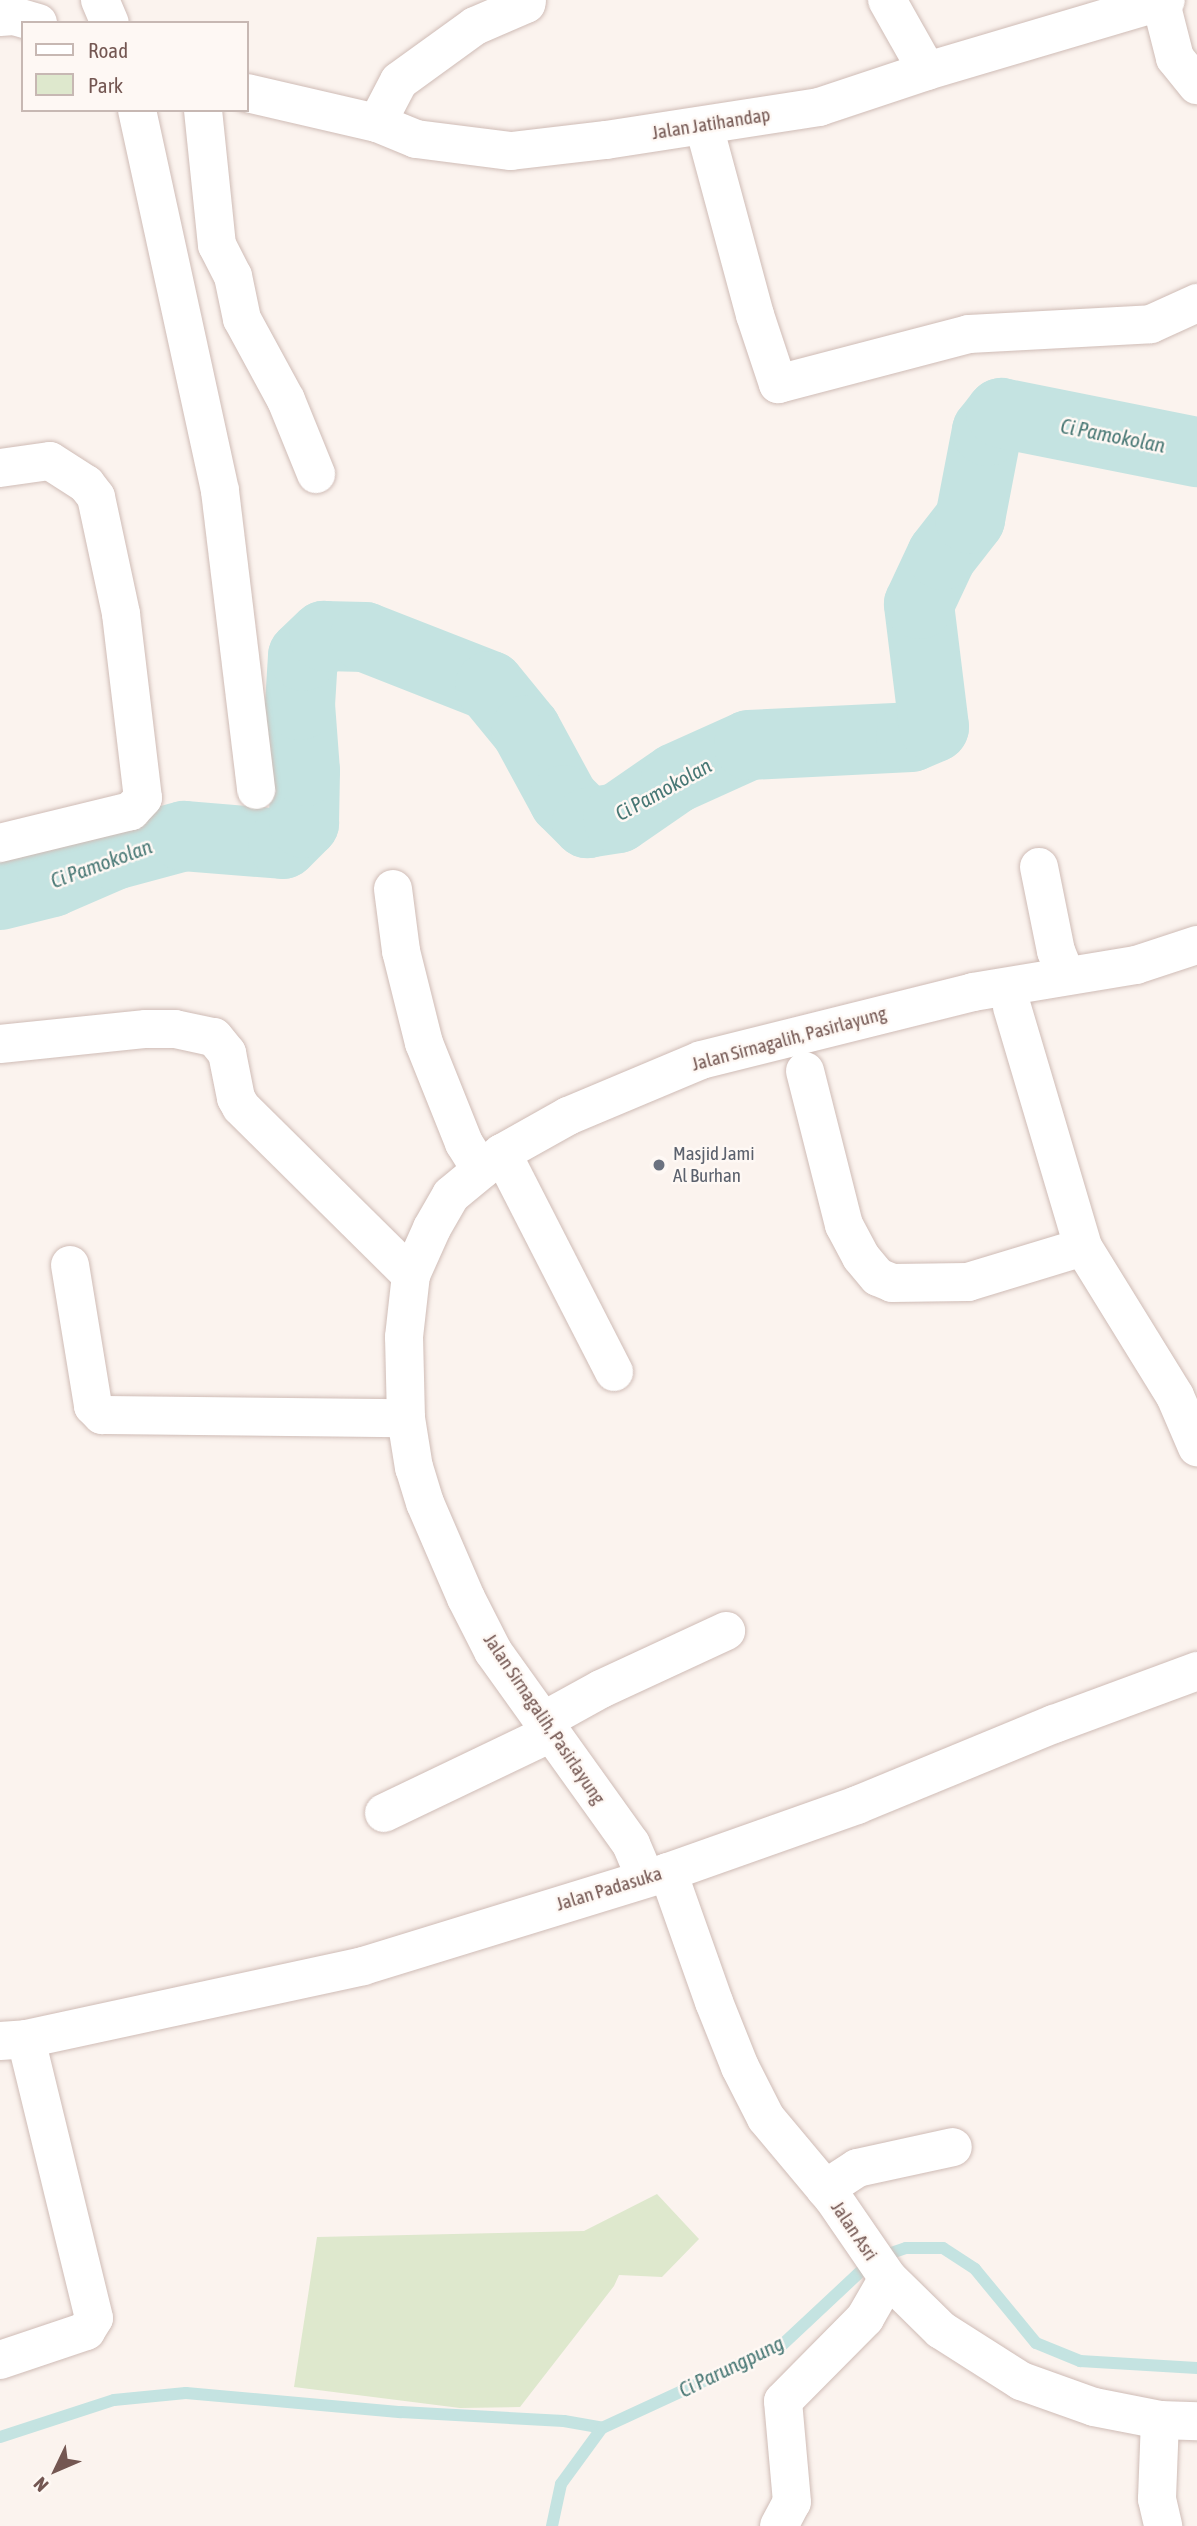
<!DOCTYPE html>
<html>
<head>
<meta charset="utf-8">
<style>
  body { margin:0 }
  #map { position:relative; width:1197px; height:2526px; overflow:hidden; background:#fbf3ee; font-family:"Asap Condensed",sans-serif }
  div>[style] { position:absolute }
  [style*='--x'] { left:calc(var(--x)*1px); top:calc(var(--y)*1px); width:calc(var(--w)*1px); rotate:calc(var(--a)*1deg) }
  .green>* { inset:0; background:#dee8cd }
  .stream>* { height:12px; margin:-6px; padding:0 6px; transform-origin:6px; border-radius:6px; background:#c4e3e1 }
  .river>* { height:70px; margin:-35px; padding:0 35px; transform-origin:35px; border-radius:35px; background:#c4e3e1 }
  .roads { filter:drop-shadow(0 0 2px #cfbcb6) drop-shadow(0 0 2px #cfbcb6) }
  .street>* { height:38px; margin:-19px; padding:0 19px; transform-origin:19px; border-radius:19px; background:#fff }
  .secondary>* { height:38px; margin:-19px; padding:0 19px; transform-origin:19px; border-radius:19px; background:#fff }
  .dots>* { width:19px; height:19px; translate:-50% -50%; box-sizing:border-box; border:4px solid #fef8f4; border-radius:50% }
  span { translate:-50% -50%; white-space:nowrap; text-align:center; line-height:1.15; -webkit-text-stroke:5px #fef8f4; paint-order:stroke }
  .street-label { font-size:19px; color:#745752 }
  .worship-label { font-size:19px; color:#5b616d }
  .left { translate:0 -50%; text-align:left }
  .water-label { font-size:21px; color:#477774; font-style:italic }
  .legend { position:absolute; left:21px; top:21px; width:228px; height:91px; box-sizing:border-box; background:#fef8f4; border:2px solid #c7b8b3; margin:0; padding:9px 12px; list-style:none; font-size:21px; color:#745752 }
  .legend li { display:flex; align-items:center; gap:14px; height:35px }
  .legend b { width:35px; border:2px solid #c7b8b3 }
  .north { position:absolute; left:21px; top:2435px; width:70px; height:70px; -webkit-text-stroke:5px #fef8f4; paint-order:stroke; rotate:226deg; font-size:19px; font-weight:700; line-height:28px; text-align:center; color:#745752 }
  .north::after { content:''; display:block; margin:auto; width:24px; height:32px; background:#745752; clip-path:polygon(50% 0,100% 100%,50% 72%,0 100%) }
</style>
</head>
<body>
<div id="map">
  <div class="green">
    <div style="clip-path:polygon(657px 2194px,699px 2239px,662px 2277px,619px 2275px,614px 2286px,520px 2407px,460px 2408px,294px 2387px,317px 2237px,584px 2231px)"></div>
  </div>
  <div class="stream">
    <div style="--x:0;--y:2437;--w:120;--a:-18"></div>
    <div style="--x:114;--y:2400;--w:72;--a:-5.6"></div>
    <div style="--x:186;--y:2393;--w:216;--a:5.1"></div>
    <div style="--x:401;--y:2412;--w:163;--a:3.2"></div>
    <div style="--x:564;--y:2421;--w:39;--a:10"></div>
    <div style="--x:552;--y:2526;--w:43;--a:-77.9"></div>
    <div style="--x:561;--y:2484;--w:69;--a:-53.8"></div>
    <div style="--x:602;--y:2428;--w:198;--a:-24.8"></div>
    <div style="--x:782;--y:2345;--w:126;--a:-43.1"></div>
    <div style="--x:874;--y:2259;--w:34;--a:-19"></div>
    <div style="--x:906;--y:2248;--w:37;--a:0"></div>
    <div style="--x:943;--y:2248;--w:38;--a:33"></div>
    <div style="--x:975;--y:2269;--w:96;--a:50.5"></div>
    <div style="--x:1036;--y:2343;--w:48;--a:22.2"></div>
    <div style="--x:1080;--y:2361;--w:117;--a:3.4"></div>
  </div>
  <div class="river">
    <div style="--x:0;--y:895;--w:54;--a:-14"></div>
    <div style="--x:52;--y:882;--w:68;--a:-23.5"></div>
    <div style="--x:114;--y:855;--w:73;--a:-15.2"></div>
    <div style="--x:184;--y:836;--w:99;--a:4.6"></div>
    <div style="--x:283;--y:844;--w:30;--a:-45"></div>
    <div style="--x:304;--y:823;--w:52;--a:-88.9"></div>
    <div style="--x:305;--y:771;--w:66;--a:-94.3"></div>
    <div style="--x:300;--y:705;--w:49;--a:-86.5"></div>
    <div style="--x:303;--y:656;--w:29;--a:-44"></div>
    <div style="--x:324;--y:636;--w:41;--a:1.4"></div>
    <div style="--x:365;--y:637;--w:134;--a:21.4"></div>
    <div style="--x:490;--y:686;--w:57;--a:50.7"></div>
    <div style="--x:526;--y:730;--w:80;--a:61.5"></div>
    <div style="--x:564;--y:800;--w:33;--a:45"></div>
    <div style="--x:587;--y:823;--w:31;--a:-9"></div>
    <div style="--x:618;--y:818;--w:70;--a:-34.6"></div>
    <div style="--x:676;--y:778;--w:80;--a:-24.3"></div>
    <div style="--x:749;--y:745;--w:162;--a:-2.8"></div>
    <div style="--x:911;--y:737;--w:25;--a:-23"></div>
    <div style="--x:934;--y:727;--w:124;--a:-97"></div>
    <div style="--x:919;--y:604;--w:54;--a:-64.9"></div>
    <div style="--x:942;--y:555;--w:46;--a:-52.1"></div>
    <div style="--x:970;--y:519;--w:90;--a:-79.1"></div>
    <div style="--x:987;--y:431;--w:23;--a:-52"></div>
    <div style="--x:1001;--y:413;--w:200;--a:11.3"></div>
  </div>
  <div class="roads">
    <div class="street">
      <div style="--x:100;--y:0;--w:25;--a:67"></div>
      <div style="--x:887;--y:0;--w:81;--a:60.6"></div>
      <div style="--x:1161;--y:3;--w:57;--a:75.7"></div>
      <div style="--x:1175;--y:58;--w:35;--a:51"></div>
      <div style="--x:137;--y:110;--w:390;--a:77.7"></div>
      <div style="--x:220;--y:491;--w:301;--a:83.1"></div>
      <div style="--x:203;--y:110;--w:136;--a:84.1"></div>
      <div style="--x:217;--y:245;--w:35;--a:63"></div>
      <div style="--x:233;--y:276;--w:44;--a:78.2"></div>
      <div style="--x:242;--y:319;--w:92;--a:61.5"></div>
      <div style="--x:286;--y:400;--w:80;--a:67.9"></div>
      <div style="--x:377;--y:123;--w:47;--a:-62.4"></div>
      <div style="--x:399;--y:81;--w:94;--a:-35.9"></div>
      <div style="--x:475;--y:26;--w:56;--a:-23.3"></div>
      <div style="--x:526;--y:4;--w:4;--a:-76"></div>
      <div style="--x:704;--y:126;--w:196;--a:74.9"></div>
      <div style="--x:755;--y:315;--w:73;--a:71.6"></div>
      <div style="--x:778;--y:384;--w:197;--a:-14.7"></div>
      <div style="--x:969;--y:334;--w:182;--a:-3.1"></div>
      <div style="--x:1151;--y:324;--w:51;--a:-24.5"></div>
      <div style="--x:0;--y:468;--w:50;--a:-8"></div>
      <div style="--x:50;--y:461;--w:43;--a:32.6"></div>
      <div style="--x:86;--y:484;--w:16;--a:52"></div>
      <div style="--x:96;--y:497;--w:120;--a:77.9"></div>
      <div style="--x:121;--y:614;--w:185;--a:83.2"></div>
      <div style="--x:143;--y:798;--w:18;--a:133"></div>
      <div style="--x:131;--y:811;--w:135;--a:166.3"></div>
      <div style="--x:1039;--y:867;--w:86;--a:78.6"></div>
      <div style="--x:1056;--y:951;--w:27;--a:68"></div>
      <div style="--x:393;--y:889;--w:63;--a:82.6"></div>
      <div style="--x:401;--y:951;--w:95;--a:76"></div>
      <div style="--x:424;--y:1043;--w:108;--a:68.2"></div>
      <div style="--x:464;--y:1143;--w:32;--a:58"></div>
      <div style="--x:1012;--y:1007;--w:250;--a:73.5"></div>
      <div style="--x:1083;--y:1247;--w:175;--a:58.3"></div>
      <div style="--x:1175;--y:1396;--w:56;--a:66.7"></div>
      <div style="--x:0;--y:1044;--w:147;--a:-5.9"></div>
      <div style="--x:146;--y:1029;--w:29;--a:0"></div>
      <div style="--x:175;--y:1029;--w:40;--a:12"></div>
      <div style="--x:214;--y:1037;--w:21;--a:51"></div>
      <div style="--x:227;--y:1053;--w:46;--a:78.7"></div>
      <div style="--x:236;--y:1098;--w:10;--a:61"></div>
      <div style="--x:241;--y:1107;--w:239;--a:44.7"></div>
      <div style="--x:805;--y:1071;--w:159;--a:75.8"></div>
      <div style="--x:844;--y:1225;--w:36;--a:62"></div>
      <div style="--x:861;--y:1257;--w:26;--a:50"></div>
      <div style="--x:878;--y:1277;--w:15;--a:23"></div>
      <div style="--x:892;--y:1283;--w:76;--a:-0.8"></div>
      <div style="--x:968;--y:1282;--w:120;--a:-16.9"></div>
      <div style="--x:502;--y:1153;--w:246;--a:62.9"></div>
      <div style="--x:70;--y:1265;--w:143;--a:80.7"></div>
      <div style="--x:93;--y:1406;--w:13;--a:45"></div>
      <div style="--x:102;--y:1415;--w:304;--a:0.6"></div>
      <div style="--x:543;--y:1721;--w:66;--a:-28.9"></div>
      <div style="--x:601;--y:1689;--w:138;--a:-24.9"></div>
      <div style="--x:384;--y:1813;--w:185;--a:-25.6"></div>
      <div style="--x:668;--y:1872;--w:138;--a:70.5"></div>
      <div style="--x:714;--y:2002;--w:70;--a:68.2"></div>
      <div style="--x:740;--y:2067;--w:57;--a:63"></div>
      <div style="--x:766;--y:2118;--w:104;--a:50.1"></div>
      <div style="--x:833;--y:2198;--w:97;--a:55.5"></div>
      <div style="--x:888;--y:2278;--w:74;--a:44.5"></div>
      <div style="--x:941;--y:2330;--w:95;--a:32.5"></div>
      <div style="--x:1021;--y:2381;--w:77;--a:19.6"></div>
      <div style="--x:1094;--y:2407;--w:67;--a:11.1"></div>
      <div style="--x:1160;--y:2420;--w:37;--a:2"></div>
      <div style="--x:645;--y:1877;--w:36;--a:-113"></div>
      <div style="--x:631;--y:1844;--w:237;--a:-125.6"></div>
      <div style="--x:493;--y:1651;--w:59;--a:-117"></div>
      <div style="--x:466;--y:1598;--w:103;--a:-113.3"></div>
      <div style="--x:425;--y:1503;--w:37;--a:-107"></div>
      <div style="--x:414;--y:1468;--w:51;--a:-99.1"></div>
      <div style="--x:406;--y:1418;--w:81;--a:-91.4"></div>
      <div style="--x:404;--y:1337;--w:62;--a:-83.6"></div>
      <div style="--x:411;--y:1275;--w:51;--a:-65.9"></div>
      <div style="--x:432;--y:1228;--w:38;--a:-60"></div>
      <div style="--x:451;--y:1195;--w:66;--a:-39.5"></div>
      <div style="--x:502;--y:1153;--w:76;--a:-29.3"></div>
      <div style="--x:568;--y:1116;--w:144;--a:-22.8"></div>
      <div style="--x:701;--y:1060;--w:280;--a:-14"></div>
      <div style="--x:973;--y:992;--w:165;--a:-9.4"></div>
      <div style="--x:1136;--y:965;--w:64;--a:-18.2"></div>
      <div style="--x:825;--y:2189;--w:38;--a:-33"></div>
      <div style="--x:857;--y:2168;--w:98;--a:-12.3"></div>
      <div style="--x:0;--y:2360;--w:91;--a:-18.6"></div>
      <div style="--x:86;--y:2331;--w:15;--a:-58"></div>
      <div style="--x:94;--y:2318;--w:287;--a:-103.7"></div>
      <div style="--x:1160;--y:2420;--w:79;--a:92.2"></div>
      <div style="--x:1157;--y:2499;--w:28;--a:77"></div>
      <div style="--x:779;--y:2526;--w:27;--a:-62"></div>
      <div style="--x:792;--y:2502;--w:101;--a:-95.1"></div>
      <div style="--x:783;--y:2401;--w:117;--a:-45.3"></div>
      <div style="--x:865;--y:2318;--w:46;--a:-60.1"></div>
    </div>
    <div class="secondary">
      <div style="--x:0;--y:17;--w:14;--a:-4"></div>
      <div style="--x:14;--y:16;--w:25;--a:16"></div>
      <div style="--x:247;--y:93;--w:133;--a:13"></div>
      <div style="--x:377;--y:123;--w:42;--a:22.3"></div>
      <div style="--x:416;--y:139;--w:96;--a:7.2"></div>
      <div style="--x:511;--y:151;--w:96;--a:-6.6"></div>
      <div style="--x:606;--y:140;--w:216;--a:-8.8"></div>
      <div style="--x:819;--y:107;--w:114;--a:-18.4"></div>
      <div style="--x:927;--y:71;--w:249;--a:-16.5"></div>
      <div style="--x:0;--y:2041;--w:26;--a:-4"></div>
      <div style="--x:26;--y:2039;--w:345;--a:-12.2"></div>
      <div style="--x:363;--y:1966;--w:319;--a:-17.1"></div>
      <div style="--x:668;--y:1872;--w:201;--a:-19.5"></div>
      <div style="--x:857;--y:1805;--w:213;--a:-22.4"></div>
      <div style="--x:1054;--y:1724;--w:153;--a:-20.3"></div>
    </div>
  </div>
  <div class="dots">
    <div style="left:659px;top:1165px;background:#6b7280"></div>
  </div>
  <div class="street-label">
    <span style="left:711px;top:124px;rotate:-9deg">Jalan Jatihandap</span>
    <span style="left:789px;top:1039px;rotate:-15deg">Jalan Sirnagalih, Pasirlayung</span>
    <span style="left:544px;top:1719px;rotate:56deg">Jalan Sirnagalih, Pasirlayung</span>
    <span style="left:609px;top:1889px;rotate:-17deg">Jalan Padasuka</span>
    <span style="left:854px;top:2231px;rotate:56deg">Jalan Asri</span>
  </div>
  <div class="worship-label">
    <span class="left" style="left:673px;top:1165px">Masjid Jami<br>Al Burhan</span>
  </div>
  <div class="water-label">
    <span style="left:1113px;top:435px;rotate:11deg">Ci Pamokolan</span>
    <span style="left:663px;top:789px;rotate:-29deg">Ci Pamokolan</span>
    <span style="left:101px;top:863px;rotate:-20deg">Ci Pamokolan</span>
    <span style="left:731px;top:2366px;rotate:-26deg">Ci Parungpung</span>
  </div>
  <ul class="legend">
  <li><b style="height:9px;background:#fff"></b>Road</li>
  <li><b style="height:19px;background:#dee8cd"></b>Park</li>
  </ul>
  <div class="north">N</div>
</div>
</body>
</html>
